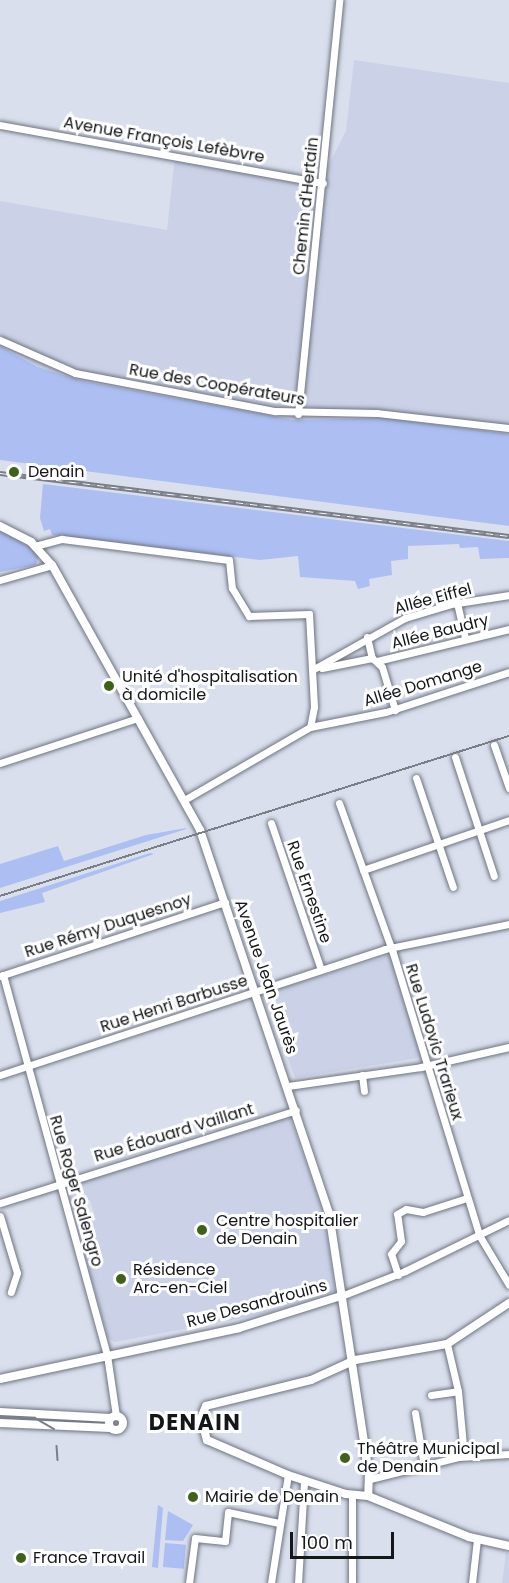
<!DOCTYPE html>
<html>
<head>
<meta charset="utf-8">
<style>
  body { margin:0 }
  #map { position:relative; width:509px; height:1583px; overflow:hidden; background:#dadfed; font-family:Poppins,sans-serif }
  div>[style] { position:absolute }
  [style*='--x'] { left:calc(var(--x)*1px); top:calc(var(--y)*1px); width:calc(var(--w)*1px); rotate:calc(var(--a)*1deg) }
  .built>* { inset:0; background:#cbd2e7 }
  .green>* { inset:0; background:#acbef2; transform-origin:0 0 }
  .roads { filter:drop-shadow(0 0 2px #6f7480) drop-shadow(0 0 2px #6f7480) }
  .minor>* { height:7px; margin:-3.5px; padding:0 3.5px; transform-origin:3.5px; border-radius:3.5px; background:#fff }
  .tertiary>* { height:8px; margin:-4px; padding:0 4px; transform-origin:4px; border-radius:4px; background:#fff }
  .tertiary>.ring { margin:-4px; padding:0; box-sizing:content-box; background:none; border:8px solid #fff; border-radius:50% }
  .tram>* { height:1.5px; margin:-0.75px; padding:0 0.75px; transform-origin:0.75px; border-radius:0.75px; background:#7a7e87 }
  .rail>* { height:4.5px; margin-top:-2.25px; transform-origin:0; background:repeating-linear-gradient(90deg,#fff 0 7px,#7a7e87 0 14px); box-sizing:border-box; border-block:2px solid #7a7e87 }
  .dots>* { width:16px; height:16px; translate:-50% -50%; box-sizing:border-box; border:3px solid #fff; border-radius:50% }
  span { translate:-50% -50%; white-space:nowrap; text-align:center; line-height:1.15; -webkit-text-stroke:6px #fff; paint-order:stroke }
  .street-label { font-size:16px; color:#14161a }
  .poi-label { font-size:16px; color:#14161a }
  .left { translate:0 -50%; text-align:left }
  .district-label { font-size:22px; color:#14161a; font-weight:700; letter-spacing:1.5px }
  .scale { position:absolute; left:290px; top:1532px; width:104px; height:27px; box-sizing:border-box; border:3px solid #14161a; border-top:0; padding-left:8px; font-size:18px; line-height:21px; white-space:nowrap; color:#14161a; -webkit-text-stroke:4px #fff; paint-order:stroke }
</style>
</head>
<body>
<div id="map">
  <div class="built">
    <div style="clip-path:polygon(354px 60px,509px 83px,509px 434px,384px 418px,294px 420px,83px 381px,38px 367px,0 346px,0 201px,167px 230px,175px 155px,321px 180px,346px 131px)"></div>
    <div style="clip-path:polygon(395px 954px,424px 1057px,295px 1078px,265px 993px)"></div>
    <div style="clip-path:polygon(290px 1118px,323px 1211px,335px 1291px,313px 1302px,310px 1300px,269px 1313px,115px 1342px,108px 1338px,77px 1226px,96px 1220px,90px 1200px,70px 1205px,67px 1185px)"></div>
    <div style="clip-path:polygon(506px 1553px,509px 1553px,509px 1583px,502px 1583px)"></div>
  </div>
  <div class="green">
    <div style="clip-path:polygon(0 346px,38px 367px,83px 381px,294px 420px,384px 418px,509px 434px,509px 526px,0 460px)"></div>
    <div style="clip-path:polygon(43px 484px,509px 541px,509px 558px,480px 559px,478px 547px,460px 548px,459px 544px,408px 546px,408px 559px,391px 561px,392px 575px,369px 579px,370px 586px,358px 589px,355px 581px,300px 577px,298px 556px,260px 560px,52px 535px,50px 529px,44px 531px,40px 518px)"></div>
    <div style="clip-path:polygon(0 530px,32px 548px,39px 556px,36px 565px,0 572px)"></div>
    <div style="clip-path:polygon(186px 828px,186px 829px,0 888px,0 864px,58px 846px,64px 861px,146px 835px)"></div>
    <div style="clip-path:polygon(150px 853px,154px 854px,42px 893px,45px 902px,0 913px,0 901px)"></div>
    <div style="clip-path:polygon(158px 1505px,163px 1508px,158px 1568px,152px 1567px)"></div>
    <div style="clip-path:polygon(168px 1511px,193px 1525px,183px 1541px,165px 1540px)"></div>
    <div style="left:165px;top:1543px;width:21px;height:24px;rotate:5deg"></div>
  </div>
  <div class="roads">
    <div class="minor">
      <div style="--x:0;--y:125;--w:328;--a:10.2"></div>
      <div style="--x:0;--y:340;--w:82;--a:23.7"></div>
      <div style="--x:75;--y:373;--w:204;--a:10.8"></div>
      <div style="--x:275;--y:411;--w:102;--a:1.1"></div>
      <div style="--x:377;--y:413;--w:133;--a:6.5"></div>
      <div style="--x:298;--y:414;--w:416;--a:-84.3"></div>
      <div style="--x:35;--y:546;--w:28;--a:-15"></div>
      <div style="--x:62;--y:539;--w:168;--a:7.2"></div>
      <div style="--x:229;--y:560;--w:28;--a:84"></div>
      <div style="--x:232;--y:588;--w:33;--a:59"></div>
      <div style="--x:249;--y:616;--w:60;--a:-1.9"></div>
      <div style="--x:309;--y:614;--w:93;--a:86.9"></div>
      <div style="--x:314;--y:707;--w:20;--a:101"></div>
      <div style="--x:310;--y:727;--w:146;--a:149.9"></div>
      <div style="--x:0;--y:580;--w:54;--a:-16.1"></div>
      <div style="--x:457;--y:603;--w:36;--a:77"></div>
      <div style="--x:367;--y:637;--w:22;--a:77"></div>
      <div style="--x:377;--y:661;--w:136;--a:-13.6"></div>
      <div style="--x:322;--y:668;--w:51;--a:-11.3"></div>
      <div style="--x:372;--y:658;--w:13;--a:42"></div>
      <div style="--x:382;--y:667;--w:45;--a:73.2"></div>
      <div style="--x:312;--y:670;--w:107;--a:-29.2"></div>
      <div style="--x:405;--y:618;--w:48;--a:-16.9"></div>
      <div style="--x:451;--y:604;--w:59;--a:-8.8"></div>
      <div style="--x:310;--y:727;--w:77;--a:-11.2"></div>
      <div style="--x:386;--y:712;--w:129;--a:-18"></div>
      <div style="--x:494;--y:745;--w:46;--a:70.8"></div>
      <div style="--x:455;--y:757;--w:125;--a:71.9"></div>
      <div style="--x:0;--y:763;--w:145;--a:-18.1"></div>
      <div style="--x:416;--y:778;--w:115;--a:71.3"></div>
      <div style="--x:339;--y:803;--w:159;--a:70.2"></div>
      <div style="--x:393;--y:953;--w:295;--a:73"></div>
      <div style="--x:479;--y:1235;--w:58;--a:59"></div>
      <div style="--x:271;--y:823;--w:155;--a:71.2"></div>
      <div style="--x:363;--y:870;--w:154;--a:-18.9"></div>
      <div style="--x:3;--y:975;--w:394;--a:74.7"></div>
      <div style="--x:107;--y:1355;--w:62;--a:81.6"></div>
      <div style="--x:0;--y:976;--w:237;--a:-18.2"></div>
      <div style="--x:0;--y:1075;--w:405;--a:-18.1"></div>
      <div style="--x:385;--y:949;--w:126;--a:-11.4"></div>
      <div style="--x:362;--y:1075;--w:16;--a:83"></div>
      <div style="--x:288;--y:1086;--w:134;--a:-8.1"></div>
      <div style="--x:421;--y:1067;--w:90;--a:-12.8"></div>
      <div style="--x:0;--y:1203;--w:310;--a:-17.4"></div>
      <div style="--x:0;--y:1216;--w:59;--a:73.4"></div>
      <div style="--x:17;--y:1273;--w:20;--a:108"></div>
      <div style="--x:398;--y:1275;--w:22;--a:-108"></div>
      <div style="--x:391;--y:1254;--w:16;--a:-52"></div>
      <div style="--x:401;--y:1241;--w:27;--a:-98"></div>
      <div style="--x:397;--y:1214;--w:10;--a:-29"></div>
      <div style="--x:406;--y:1209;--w:17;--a:10"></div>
      <div style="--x:423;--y:1212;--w:46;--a:-17.7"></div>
      <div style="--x:341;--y:1296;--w:69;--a:-21.3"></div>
      <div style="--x:405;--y:1271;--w:116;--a:-26.1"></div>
      <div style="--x:447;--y:1344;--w:48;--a:76.8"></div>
      <div style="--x:458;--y:1391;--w:65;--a:84.7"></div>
      <div style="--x:431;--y:1395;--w:27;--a:-8"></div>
      <div style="--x:415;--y:1413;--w:54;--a:80.4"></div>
      <div style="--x:370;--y:1479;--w:92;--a:-13.9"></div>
      <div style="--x:459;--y:1457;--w:50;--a:-3.4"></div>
      <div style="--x:189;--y:1583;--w:45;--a:-82.4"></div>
      <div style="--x:195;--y:1538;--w:30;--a:6"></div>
      <div style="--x:225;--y:1541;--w:29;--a:-84"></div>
      <div style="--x:228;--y:1512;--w:52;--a:12.2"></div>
      <div style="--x:271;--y:1583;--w:109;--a:-81.1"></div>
      <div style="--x:298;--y:1583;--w:101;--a:-86.6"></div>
      <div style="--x:352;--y:1583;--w:88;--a:-90"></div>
      <div style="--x:472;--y:1583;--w:44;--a:-83.5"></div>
    </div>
    <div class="tertiary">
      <div style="--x:0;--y:526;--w:35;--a:27"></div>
      <div style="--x:31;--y:542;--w:31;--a:48"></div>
      <div style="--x:52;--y:565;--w:304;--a:60.8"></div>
      <div style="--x:200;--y:830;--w:404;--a:71.4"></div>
      <div style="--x:329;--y:1213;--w:263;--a:81.3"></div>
      <div style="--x:369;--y:1473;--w:23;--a:92"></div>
      <div style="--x:509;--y:1303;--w:74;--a:146.5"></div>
      <div style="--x:447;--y:1344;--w:93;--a:170.1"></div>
      <div style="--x:355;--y:1360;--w:48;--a:155.6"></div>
      <div style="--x:311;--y:1380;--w:108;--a:166.1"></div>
      <div style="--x:206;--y:1406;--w:13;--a:113"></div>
      <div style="--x:201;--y:1418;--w:23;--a:75"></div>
      <div style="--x:207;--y:1440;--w:88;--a:23.4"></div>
      <div style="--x:288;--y:1475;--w:61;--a:18.1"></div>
      <div style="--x:346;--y:1494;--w:22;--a:5"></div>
      <div style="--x:368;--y:1496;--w:109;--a:22.1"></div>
      <div style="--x:469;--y:1537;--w:41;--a:12.7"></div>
      <div style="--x:0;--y:1379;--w:244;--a:-12"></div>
      <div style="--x:239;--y:1328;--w:107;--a:-17.4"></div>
      <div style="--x:0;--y:1412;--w:111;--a:3.1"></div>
      <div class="ring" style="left:109px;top:1416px;width:6px;height:6px"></div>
      <div style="--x:0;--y:1423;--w:110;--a:2.6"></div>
    </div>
  </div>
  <div class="tram">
    <div style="--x:0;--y:896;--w:534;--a:-17.45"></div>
    <div style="--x:0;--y:1416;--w:35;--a:3"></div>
    <div style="--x:35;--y:1418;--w:22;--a:30"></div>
    <div style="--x:57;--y:1446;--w:14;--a:86"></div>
  </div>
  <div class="rail">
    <div style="--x:0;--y:473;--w:513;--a:7.06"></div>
  </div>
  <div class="dots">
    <div style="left:14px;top:472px;background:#3f6218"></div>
    <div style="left:109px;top:686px;background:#3f6218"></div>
    <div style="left:202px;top:1230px;background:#3f6218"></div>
    <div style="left:121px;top:1279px;background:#3f6218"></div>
    <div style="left:345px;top:1458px;background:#3f6218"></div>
    <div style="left:193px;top:1497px;background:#3f6218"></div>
    <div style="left:21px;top:1558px;background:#3f6218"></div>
  </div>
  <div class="street-label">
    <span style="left:164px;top:140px;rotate:10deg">Avenue François Lefèbvre</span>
    <span style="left:306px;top:206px;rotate:-84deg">Chemin d'Hertain</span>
    <span style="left:217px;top:385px;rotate:10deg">Rue des Coopérateurs</span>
    <span style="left:433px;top:599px;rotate:-15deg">Allée Eiffel</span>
    <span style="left:440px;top:632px;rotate:-14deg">Allée Baudry</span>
    <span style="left:423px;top:684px;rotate:-17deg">Allée Domange</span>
    <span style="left:309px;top:892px;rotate:71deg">Rue Ernestine</span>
    <span style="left:108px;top:926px;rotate:-18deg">Rue Rémy Duquesnoy</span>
    <span style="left:266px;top:977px;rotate:71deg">Avenue Jean Jaurès</span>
    <span style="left:174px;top:1004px;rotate:-18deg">Rue Henri Barbusse</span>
    <span style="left:434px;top:1042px;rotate:73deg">Rue Ludovic Trarieux</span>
    <span style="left:174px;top:1133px;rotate:-17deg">Rue Édouard Vaillant</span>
    <span style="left:76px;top:1191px;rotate:74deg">Rue Roger Salengro</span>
    <span style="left:257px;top:1304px;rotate:-15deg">Rue Desandrouins</span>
  </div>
  <div class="poi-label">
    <span class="left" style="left:28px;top:472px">Denain</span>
    <span class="left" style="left:122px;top:686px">Unité d'hospitalisation<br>à domicile</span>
    <span class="left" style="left:216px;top:1230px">Centre hospitalier<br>de Denain</span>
    <span class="left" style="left:133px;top:1279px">Résidence<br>Arc-en-Ciel</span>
    <span class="left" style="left:357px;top:1458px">Théâtre Municipal<br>de Denain</span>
    <span class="left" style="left:205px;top:1497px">Mairie de Denain</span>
    <span class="left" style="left:33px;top:1558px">France Travail</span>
  </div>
  <div class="district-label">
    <span style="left:195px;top:1423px">DENAIN</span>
  </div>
  <div class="scale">100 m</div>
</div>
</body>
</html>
